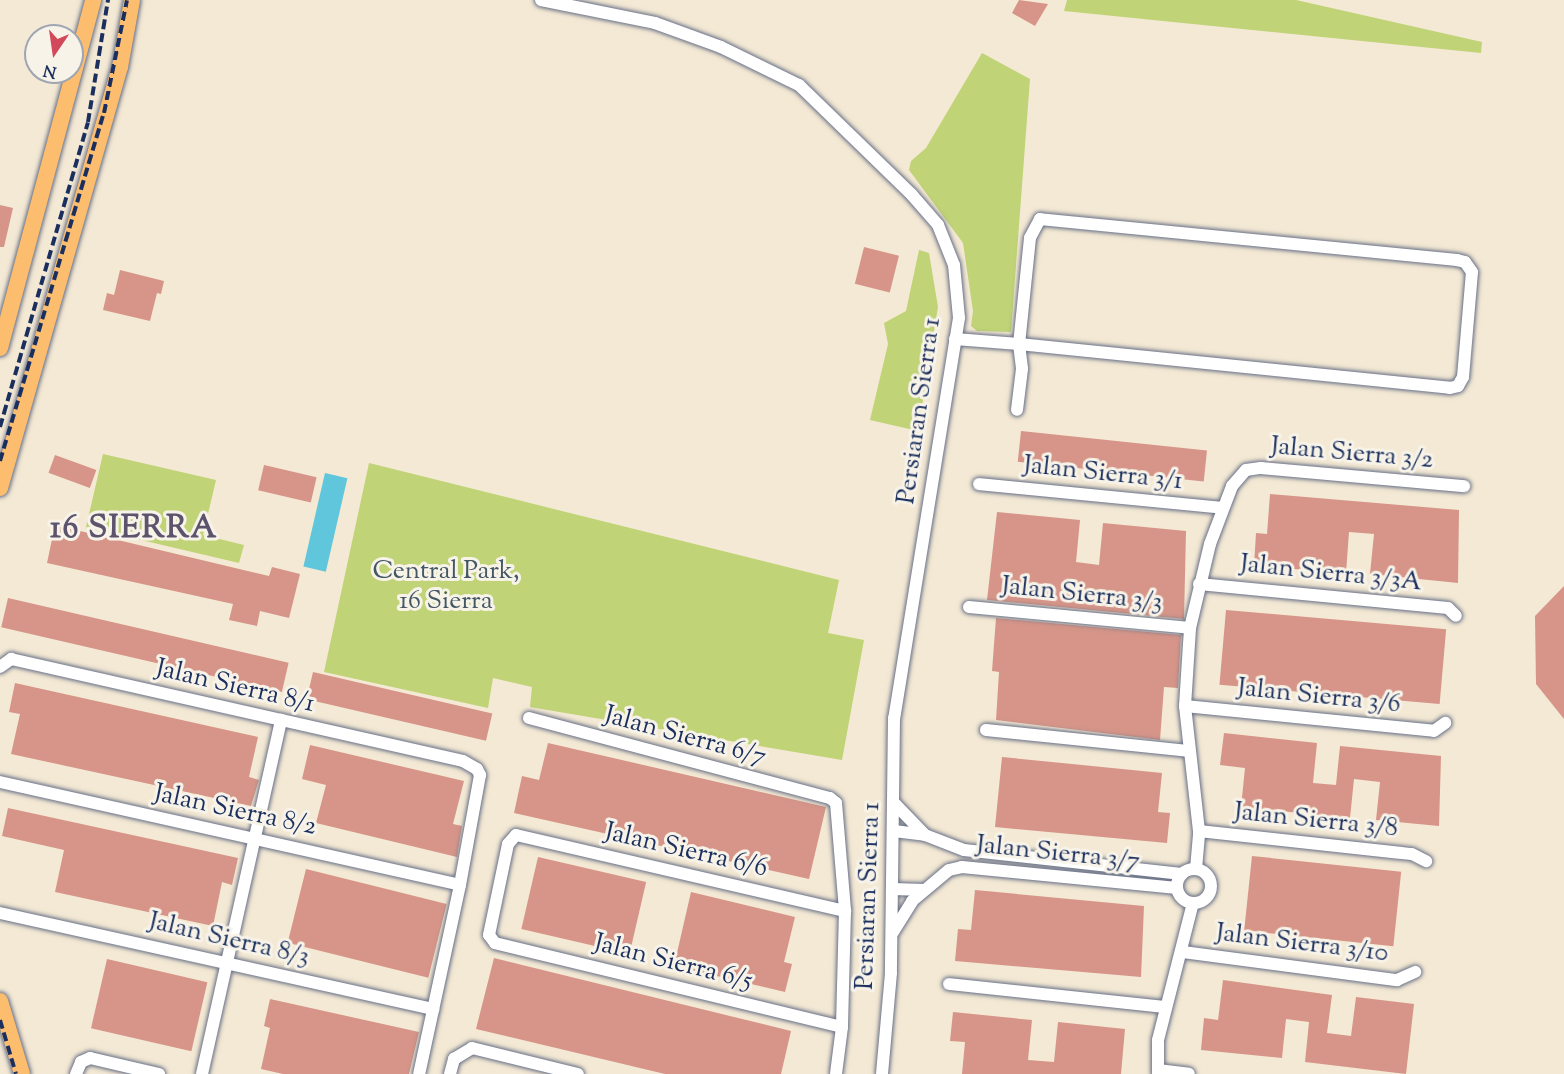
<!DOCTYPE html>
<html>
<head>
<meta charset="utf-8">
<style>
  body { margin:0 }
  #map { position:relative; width:1564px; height:1074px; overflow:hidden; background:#f4e9d4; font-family:"Sorts Mill Goudy",serif }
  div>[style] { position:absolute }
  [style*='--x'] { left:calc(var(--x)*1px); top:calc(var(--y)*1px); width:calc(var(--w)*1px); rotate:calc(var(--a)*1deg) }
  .green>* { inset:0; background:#c0d376 }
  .water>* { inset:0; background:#5fc6db; transform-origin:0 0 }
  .building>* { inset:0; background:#d69588; transform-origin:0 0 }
  .roads { filter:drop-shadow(0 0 2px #677087) drop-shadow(0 0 2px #677087) }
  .minor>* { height:12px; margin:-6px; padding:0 6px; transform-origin:6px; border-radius:6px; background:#fff }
  .minor>.ring { margin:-6px; padding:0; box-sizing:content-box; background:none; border:12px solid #fff; border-radius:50% }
  .major>* { height:16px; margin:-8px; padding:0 8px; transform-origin:8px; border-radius:8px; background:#fcbd6f }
  .rail>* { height:4px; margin-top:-2px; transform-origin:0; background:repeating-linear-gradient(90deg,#1b2f5e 0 9px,transparent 0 13.5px) }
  span { translate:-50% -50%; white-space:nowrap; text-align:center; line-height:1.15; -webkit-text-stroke:6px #f7f3e8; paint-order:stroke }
  .street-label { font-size:26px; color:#1b2f5e }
  .park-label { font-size:26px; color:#445864 }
  .district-label { font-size:32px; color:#5c536d; font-weight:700; letter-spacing:1.5px }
  .north { position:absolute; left:24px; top:24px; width:60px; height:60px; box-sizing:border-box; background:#f7f3e8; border:2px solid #9fa5b1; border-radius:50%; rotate:193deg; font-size:16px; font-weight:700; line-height:24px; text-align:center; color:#1b2f5e }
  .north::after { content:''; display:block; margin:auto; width:21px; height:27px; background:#d1495b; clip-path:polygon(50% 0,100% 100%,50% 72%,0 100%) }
</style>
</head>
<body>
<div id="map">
  <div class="green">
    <div style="clip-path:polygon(1067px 0,1296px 0,1482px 42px,1481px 53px,1064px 11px)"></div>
    <div style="clip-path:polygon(982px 53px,1030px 79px,1011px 332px,977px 331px,971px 326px,973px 311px,963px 243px,909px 170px,911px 161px,926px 148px)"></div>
    <div style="clip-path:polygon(919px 250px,929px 253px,938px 307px,918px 431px,870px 420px,888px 344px,884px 323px,906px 311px)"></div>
    <div style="clip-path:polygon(103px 454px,216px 480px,203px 535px,244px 545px,239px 563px,86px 527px)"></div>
    <div style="clip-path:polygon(369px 463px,839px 580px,828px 633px,864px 640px,842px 760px,530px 707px,532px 687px,493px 678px,488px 708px,324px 672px)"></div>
  </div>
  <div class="water">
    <div style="left:325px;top:473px;width:23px;height:96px;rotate:13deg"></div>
  </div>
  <div class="building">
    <div style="clip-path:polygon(1019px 0,1048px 4px,1035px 26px,1012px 13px)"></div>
    <div style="clip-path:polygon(0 205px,13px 208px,4px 247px,0 247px)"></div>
    <div style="left:864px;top:247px;width:36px;height:38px;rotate:14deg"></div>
    <div style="clip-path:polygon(120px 270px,164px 281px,161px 294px,157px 293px,150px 321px,103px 310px,107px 293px,114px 295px)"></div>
    <div style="left:1021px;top:431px;width:187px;height:31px;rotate:6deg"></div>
    <div style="left:55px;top:455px;width:44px;height:19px;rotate:20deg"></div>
    <div style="left:264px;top:465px;width:54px;height:26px;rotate:13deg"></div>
    <div style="clip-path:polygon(1270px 494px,1459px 510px,1458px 583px,1370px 574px,1374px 534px,1349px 532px,1346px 573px,1254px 566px,1256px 533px,1267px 534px)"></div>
    <div style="clip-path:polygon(997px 512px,1080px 520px,1076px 562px,1099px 565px,1103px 523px,1186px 531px,1184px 619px,987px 600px)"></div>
    <div style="clip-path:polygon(55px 525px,269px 576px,272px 567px,300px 574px,289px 618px,260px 611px,257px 626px,229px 620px,233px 604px,47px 563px)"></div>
    <div style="clip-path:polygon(1564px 586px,1564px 719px,1536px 684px,1535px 616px)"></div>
    <div style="left:8px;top:598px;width:288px;height:30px;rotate:13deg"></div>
    <div style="left:1226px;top:610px;width:221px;height:75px;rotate:5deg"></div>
    <div style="clip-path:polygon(996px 618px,1181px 635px,1178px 688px,1164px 687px,1160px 740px,996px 720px,999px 672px,992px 671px)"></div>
    <div style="left:313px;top:672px;width:184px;height:28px;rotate:13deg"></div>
    <div style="clip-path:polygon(15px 683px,258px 737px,249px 777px,259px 780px,251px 806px,11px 754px,20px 714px,9px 712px)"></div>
    <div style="clip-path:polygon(1224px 733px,1317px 743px,1313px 783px,1336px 785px,1340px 746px,1441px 756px,1439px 826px,1376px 820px,1380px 782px,1354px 779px,1350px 818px,1241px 807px,1245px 768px,1220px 765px)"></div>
    <div style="clip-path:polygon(548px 743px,826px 807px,809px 879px,514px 813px,522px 776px,539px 780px)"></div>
    <div style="clip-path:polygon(310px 745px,464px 781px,453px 824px,462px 826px,457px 857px,316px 823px,326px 785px,302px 779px)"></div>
    <div style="clip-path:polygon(1002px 757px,1162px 773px,1158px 812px,1170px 813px,1167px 843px,995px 827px)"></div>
    <div style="clip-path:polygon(8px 808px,238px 858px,232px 885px,222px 882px,213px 926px,55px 892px,64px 850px,2px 836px)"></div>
    <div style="left:1252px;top:856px;width:150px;height:75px;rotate:6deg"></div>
    <div style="left:538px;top:857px;width:111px;height:74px;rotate:13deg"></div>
    <div style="left:306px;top:869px;width:145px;height:76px;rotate:14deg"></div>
    <div style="clip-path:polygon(975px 890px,1144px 906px,1141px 977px,955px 961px,958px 929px,971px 930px)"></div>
    <div style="clip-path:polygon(691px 892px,795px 917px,784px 962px,792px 964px,785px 992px,674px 966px)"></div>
    <div style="clip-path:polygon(494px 958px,791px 1031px,781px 1074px,665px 1074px,476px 1029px)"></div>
    <div style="left:107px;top:959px;width:103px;height:71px;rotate:13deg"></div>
    <div style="clip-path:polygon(1223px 980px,1332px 995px,1327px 1033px,1351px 1036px,1356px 997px,1414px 1004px,1406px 1074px,1305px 1062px,1309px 1022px,1286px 1019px,1282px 1058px,1201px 1050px,1204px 1018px,1218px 1020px)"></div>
    <div style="clip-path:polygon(270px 999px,419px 1032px,409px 1074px,283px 1074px,261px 1069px,270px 1028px,264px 1026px)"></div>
    <div style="clip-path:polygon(953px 1012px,1032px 1020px,1028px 1060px,1054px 1062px,1058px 1022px,1125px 1029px,1121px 1074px,962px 1074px,965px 1042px,950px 1041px)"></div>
  </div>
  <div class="roads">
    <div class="minor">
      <div style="--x:541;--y:0;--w:116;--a:11.4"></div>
      <div style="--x:655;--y:23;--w:70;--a:20"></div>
      <div style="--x:721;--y:47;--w:87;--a:26"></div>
      <div style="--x:799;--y:85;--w:158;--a:44.2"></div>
      <div style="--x:912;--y:195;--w:40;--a:49"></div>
      <div style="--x:938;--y:225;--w:43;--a:68.2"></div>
      <div style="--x:954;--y:265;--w:53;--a:84.6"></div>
      <div style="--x:959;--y:318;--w:405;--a:99.2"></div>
      <div style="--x:894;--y:718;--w:255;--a:90.7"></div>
      <div style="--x:891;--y:973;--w:101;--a:95.1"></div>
      <div style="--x:955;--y:339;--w:64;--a:4.5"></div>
      <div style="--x:1019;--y:344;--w:433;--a:5.8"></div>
      <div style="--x:1450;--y:388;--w:8;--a:-14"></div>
      <div style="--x:1458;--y:386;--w:10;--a:-61"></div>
      <div style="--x:1463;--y:377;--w:105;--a:-85.1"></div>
      <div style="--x:1472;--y:272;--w:12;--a:-125"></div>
      <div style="--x:1465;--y:262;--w:8;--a:-166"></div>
      <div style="--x:1457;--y:260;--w:419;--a:-174.4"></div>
      <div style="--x:1040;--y:219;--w:21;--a:118"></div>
      <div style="--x:1030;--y:238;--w:107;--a:95.9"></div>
      <div style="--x:1019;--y:344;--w:25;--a:83"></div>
      <div style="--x:1022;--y:369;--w:41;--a:97"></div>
      <div style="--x:979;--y:484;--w:244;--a:5.6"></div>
      <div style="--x:1199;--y:584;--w:250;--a:5.5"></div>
      <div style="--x:1448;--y:608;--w:11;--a:45"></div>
      <div style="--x:969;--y:607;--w:222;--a:5.4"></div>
      <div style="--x:0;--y:667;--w:14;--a:-36"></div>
      <div style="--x:11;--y:659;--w:463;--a:12.7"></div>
      <div style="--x:463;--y:761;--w:16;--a:30"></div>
      <div style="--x:477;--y:769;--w:7;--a:63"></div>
      <div style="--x:480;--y:775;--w:112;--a:100.3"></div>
      <div style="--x:460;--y:885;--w:193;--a:102.2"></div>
      <div style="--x:1185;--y:706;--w:250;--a:5.7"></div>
      <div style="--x:1434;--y:731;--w:14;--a:-36"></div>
      <div style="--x:529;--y:718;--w:311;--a:14.9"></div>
      <div style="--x:830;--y:798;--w:8;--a:40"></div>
      <div style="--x:836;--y:803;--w:108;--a:85.2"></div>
      <div style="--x:845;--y:911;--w:116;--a:91.5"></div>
      <div style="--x:842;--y:1027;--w:47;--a:97.3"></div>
      <div style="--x:986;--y:730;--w:203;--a:5.9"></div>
      <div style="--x:0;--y:782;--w:471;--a:12.6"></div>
      <div style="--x:895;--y:804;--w:43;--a:45.9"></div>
      <div style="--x:925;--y:835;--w:42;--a:21"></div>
      <div style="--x:964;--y:850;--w:219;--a:6.3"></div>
      <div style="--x:894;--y:831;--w:31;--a:7"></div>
      <div style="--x:1199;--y:831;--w:214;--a:6.2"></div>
      <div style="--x:1412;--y:854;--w:16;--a:27"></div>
      <div style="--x:1196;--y:869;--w:38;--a:-85"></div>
      <div style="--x:1199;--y:831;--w:126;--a:-96.4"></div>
      <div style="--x:1185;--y:706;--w:78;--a:-86.3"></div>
      <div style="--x:1190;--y:628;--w:86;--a:-76.6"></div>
      <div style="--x:1210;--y:544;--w:62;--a:-69.2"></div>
      <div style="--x:1232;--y:486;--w:21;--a:-49"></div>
      <div style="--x:1246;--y:470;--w:15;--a:-8"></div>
      <div style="--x:1261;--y:468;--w:204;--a:5.1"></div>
      <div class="ring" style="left:1177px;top:869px;width:22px;height:22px"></div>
      <div style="--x:893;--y:889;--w:31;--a:2"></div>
      <div style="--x:0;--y:913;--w:444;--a:12.5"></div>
      <div style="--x:893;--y:932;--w:36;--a:-58"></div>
      <div style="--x:912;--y:901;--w:48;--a:-40"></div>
      <div style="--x:949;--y:870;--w:13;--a:-13"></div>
      <div style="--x:962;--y:867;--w:216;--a:5.6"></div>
      <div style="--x:1183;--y:952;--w:216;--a:7.5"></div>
      <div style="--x:1397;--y:980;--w:20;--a:-24"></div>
      <div style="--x:949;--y:984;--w:218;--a:6.1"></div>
      <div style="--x:842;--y:1027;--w:357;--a:-166.4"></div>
      <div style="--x:495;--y:943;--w:10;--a:-127"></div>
      <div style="--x:489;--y:935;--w:93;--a:-78.2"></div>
      <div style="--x:508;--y:844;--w:12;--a:-48"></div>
      <div style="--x:516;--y:835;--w:338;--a:13"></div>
      <div style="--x:1158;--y:1070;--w:31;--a:7"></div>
      <div style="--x:76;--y:1074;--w:13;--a:-67"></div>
      <div style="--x:81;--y:1062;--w:10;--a:-24"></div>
      <div style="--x:90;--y:1058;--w:71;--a:13.1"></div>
      <div style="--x:202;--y:1074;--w:363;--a:-77.4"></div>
      <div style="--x:450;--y:1074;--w:16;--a:-75"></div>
      <div style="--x:454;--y:1059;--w:21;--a:-31"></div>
      <div style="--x:472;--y:1048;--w:109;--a:13.8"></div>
      <div style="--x:1158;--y:1074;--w:34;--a:-90"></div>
      <div style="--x:1158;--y:1040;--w:141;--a:-75.7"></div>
    </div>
    <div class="major">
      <div style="--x:0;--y:348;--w:360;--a:-75"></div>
      <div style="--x:0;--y:488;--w:438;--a:-74.1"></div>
      <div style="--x:120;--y:67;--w:68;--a:-79.8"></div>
      <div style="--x:0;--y:1001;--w:76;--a:73.2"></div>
    </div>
  </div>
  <div class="rail">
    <div style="--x:0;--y:427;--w:317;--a:-73.9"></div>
    <div style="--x:88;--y:122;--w:124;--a:-80.7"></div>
    <div style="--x:0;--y:461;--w:363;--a:-73.4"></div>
    <div style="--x:104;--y:113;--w:115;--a:-78.5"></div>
    <div style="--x:0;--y:1020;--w:56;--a:73.5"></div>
  </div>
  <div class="street-label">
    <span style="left:920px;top:411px;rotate:-82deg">Persiaran Sierra 1</span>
    <span style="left:1352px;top:454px;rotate:5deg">Jalan Sierra 3/2</span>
    <span style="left:1103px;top:474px;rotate:6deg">Jalan Sierra 3/1</span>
    <span style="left:1331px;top:574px;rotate:6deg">Jalan Sierra 3/3A</span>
    <span style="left:1082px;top:595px;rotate:6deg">Jalan Sierra 3/3</span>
    <span style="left:235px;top:687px;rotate:13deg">Jalan Sierra 8/1</span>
    <span style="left:1319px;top:697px;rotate:6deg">Jalan Sierra 3/6</span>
    <span style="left:685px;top:737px;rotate:15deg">Jalan Sierra 6/7</span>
    <span style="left:235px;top:811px;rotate:12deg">Jalan Sierra 8/2</span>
    <span style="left:1316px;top:821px;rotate:6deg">Jalan Sierra 3/8</span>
    <span style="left:686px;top:851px;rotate:13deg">Jalan Sierra 6/6</span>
    <span style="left:1058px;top:854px;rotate:6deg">Jalan Sierra 3/7</span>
    <span style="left:869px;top:896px;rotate:-88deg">Persiaran Sierra 1</span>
    <span style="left:229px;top:940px;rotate:13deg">Jalan Sierra 8/3</span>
    <span style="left:1302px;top:944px;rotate:7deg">Jalan Sierra 3/10</span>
    <span style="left:673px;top:963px;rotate:14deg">Jalan Sierra 6/5</span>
  </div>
  <div class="park-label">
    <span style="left:446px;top:587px">Central Park,<br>16 Sierra</span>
  </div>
  <div class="district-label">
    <span style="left:134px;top:529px">16 SIERRA</span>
  </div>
  <div class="north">N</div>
</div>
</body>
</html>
